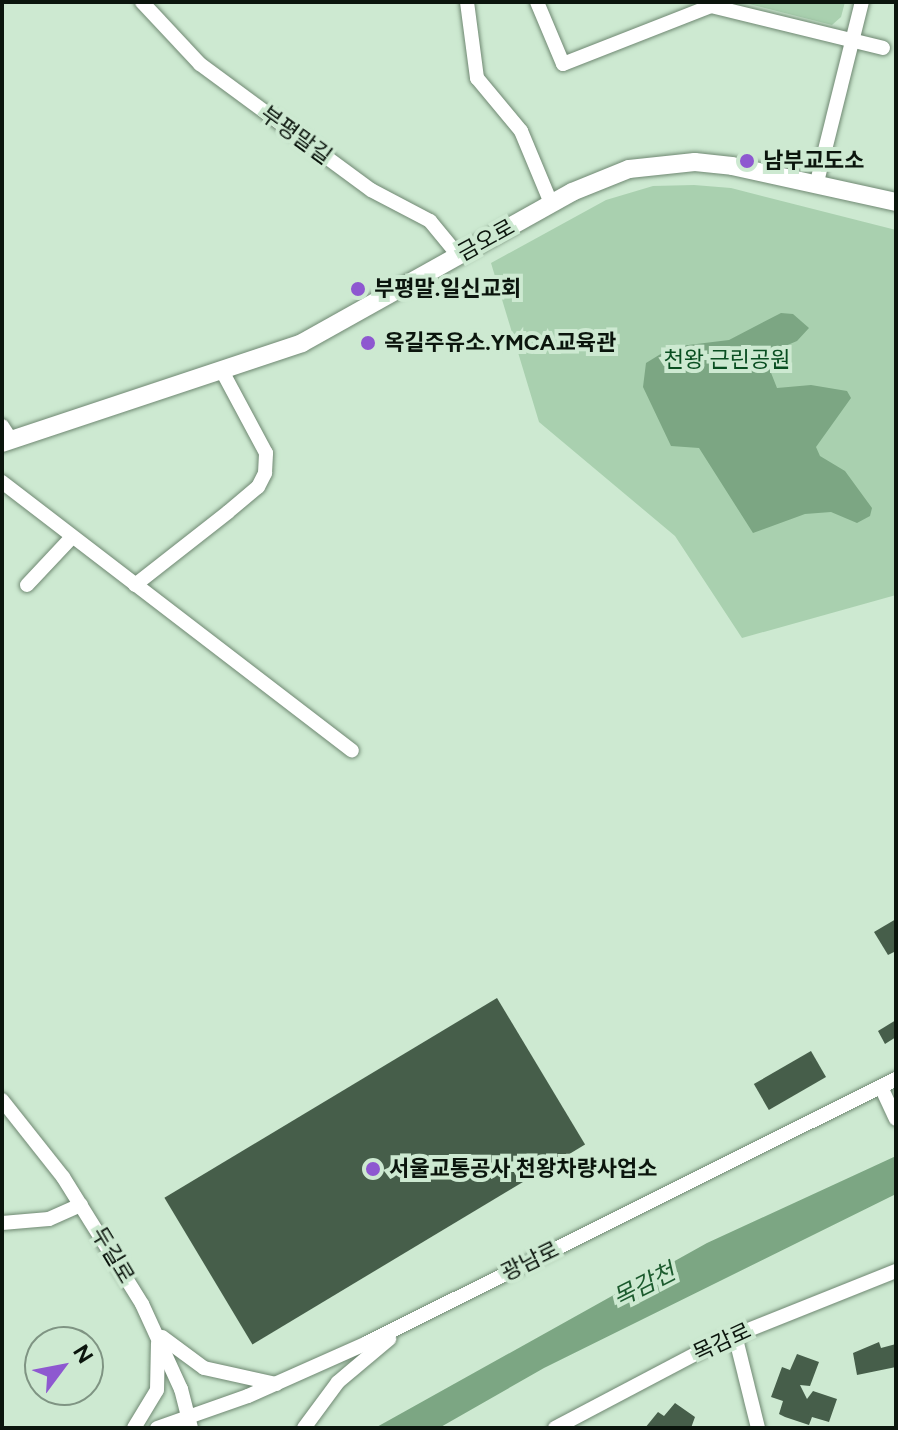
<!DOCTYPE html>
<html>
<head>
<meta charset="utf-8">
<style>
  body { margin:0 }
  #map { position:relative; width:898px; height:1430px; overflow:hidden; background:#cde9d1; font-family:Figtree,"Noto Sans KR",sans-serif }
  div>[style] { position:absolute }
  [style*='--x'] { left:calc(var(--x)*1px); top:calc(var(--y)*1px); width:calc(var(--w)*1px); rotate:calc(var(--a)*1deg) }
  .green>* { inset:0; background:#a9d0af }
  .water>* { inset:0; background:#7ca683 }
  .building>* { inset:0; background:#465e4a; transform-origin:0 0 }
  .roads { filter:drop-shadow(0 0 2px #6f8872) drop-shadow(0 0 2px #6f8872) }
  .minor>* { height:14px; margin:-7px; padding:0 7px; transform-origin:7px; border-radius:7px; background:#fff }
  .major>* { height:18px; margin:-9px; padding:0 9px; transform-origin:9px; border-radius:9px; background:#fff }
  .dots>* { width:22px; height:22px; translate:-50% -50%; box-sizing:border-box; border:4px solid #cde9d1; border-radius:50% }
  span { translate:-50% -50%; white-space:nowrap; text-align:center; line-height:1.15; -webkit-text-stroke:8px #cde9d1; paint-order:stroke }
  .street-label { font-size:22px; color:#0b150d }
  .poi-label { font-size:22px; color:#0b150d; font-weight:700 }
  .left { translate:0 -50%; text-align:left }
  .park-label { font-size:22px; color:#094e21 }
  .water-label { font-size:24px; color:#1c5b2e; font-style:italic }
  .frame { position:absolute; inset:0; border:4px solid #0b150d; pointer-events:none }
  .north { position:absolute; left:24px; top:1326px; width:80px; height:80px; box-sizing:border-box; background:#cde9d1; border:2px solid #7f9483; border-radius:50%; rotate:58deg; font-size:22px; font-weight:700; line-height:32px; text-align:center; color:#0b150d }
  .north::after { content:''; display:block; margin:auto; width:28px; height:36px; background:#8e58d0; clip-path:polygon(50% 0,100% 100%,50% 72%,0 100%) }
</style>
</head>
<body>
<div id="map">
  <div class="green">
    <div style="clip-path:polygon(741px 2px,845px 2px,841px 17px,832px 25px)"></div>
    <div style="clip-path:polygon(694px 185px,731px 188px,896px 230px,896px 595px,742px 638px,675px 536px,539px 422px,491px 263px,606px 200px,653px 186px)"></div>
  </div>
  <div class="water">
    <div style="clip-path:polygon(781px 313px,793px 314px,809px 328px,797px 341px,764px 355px,777px 388px,811px 385px,847px 391px,851px 398px,816px 447px,820px 456px,845px 471px,872px 508px,870px 516px,857px 523px,831px 512px,805px 514px,753px 533px,699px 448px,671px 446px,643px 387px,646px 363px,672px 347px,729px 340px)"></div>
    <div style="clip-path:polygon(896px 1156px,896px 1194px,544px 1368px,439px 1428px,375px 1428px,707px 1243px)"></div>
  </div>
  <div class="building">
    <div style="clip-path:polygon(896px 919px,896px 951px,888px 955px,874px 932px)"></div>
    <div style="left:497px;top:998px;width:171px;height:388px;rotate:59deg"></div>
    <div style="clip-path:polygon(896px 1020px,896px 1037px,885px 1044px,878px 1031px)"></div>
    <div style="left:811px;top:1051px;width:30px;height:66px;rotate:60deg"></div>
    <div style="clip-path:polygon(879px 1342px,881px 1348px,896px 1344px,896px 1367px,857px 1375px,853px 1353px)"></div>
    <div style="clip-path:polygon(797px 1354px,819px 1362px,810px 1386px,800px 1385px,807px 1399px,813px 1391px,837px 1399px,829px 1422px,812px 1417px,809px 1425px,785px 1417px,779px 1414px,783px 1401px,771px 1397px,782px 1367px,790px 1370px)"></div>
    <div style="clip-path:polygon(675px 1403px,695px 1417px,691px 1428px,645px 1428px,658px 1412px,664px 1416px)"></div>
  </div>
  <div class="roads">
    <div class="minor">
      <div style="--x:142;--y:2;--w:85;--a:46.9"></div>
      <div style="--x:200;--y:64;--w:212;--a:36.4"></div>
      <div style="--x:371;--y:190;--w:67;--a:27.7"></div>
      <div style="--x:430;--y:221;--w:44;--a:50.5"></div>
      <div style="--x:467;--y:2;--w:77;--a:82.5"></div>
      <div style="--x:477;--y:78;--w:69;--a:50.3"></div>
      <div style="--x:521;--y:131;--w:78;--a:67.4"></div>
      <div style="--x:537;--y:2;--w:67;--a:67.2"></div>
      <div style="--x:563;--y:64;--w:159;--a:-21.4"></div>
      <div style="--x:711;--y:6;--w:177;--a:13.7"></div>
      <div style="--x:817;--y:182;--w:186;--a:-76"></div>
      <div style="--x:2;--y:426;--w:17;--a:57"></div>
      <div style="--x:2;--y:482;--w:441;--a:37.5"></div>
      <div style="--x:27;--y:585;--w:66;--a:-46.8"></div>
      <div style="--x:135;--y:585;--w:118;--a:-38.1"></div>
      <div style="--x:228;--y:512;--w:39;--a:-40"></div>
      <div style="--x:258;--y:487;--w:16;--a:-63"></div>
      <div style="--x:265;--y:473;--w:20;--a:-87"></div>
      <div style="--x:266;--y:453;--w:93;--a:-118.2"></div>
      <div style="--x:881;--y:1087;--w:35;--a:65"></div>
      <div style="--x:2;--y:1100;--w:98;--a:51.6"></div>
      <div style="--x:63;--y:1177;--w:150;--a:58.1"></div>
      <div style="--x:142;--y:1304;--w:94;--a:65.4"></div>
      <div style="--x:181;--y:1389;--w:40;--a:75.6"></div>
      <div style="--x:2;--y:1223;--w:47;--a:-4.9"></div>
      <div style="--x:49;--y:1219;--w:35;--a:-24"></div>
      <div style="--x:735;--y:1335;--w:96;--a:76.1"></div>
      <div style="--x:162;--y:1337;--w:52;--a:36.4"></div>
      <div style="--x:204;--y:1368;--w:74;--a:12.5"></div>
      <div style="--x:134;--y:1428;--w:44;--a:-58.8"></div>
      <div style="--x:157;--y:1390;--w:47;--a:-88.8"></div>
      <div style="--x:157;--y:1428;--w:96;--a:-19.4"></div>
      <div style="--x:248;--y:1396;--w:130;--a:-24"></div>
      <div style="--x:367;--y:1343;--w:591;--a:-26.52"></div>
      <div style="--x:304;--y:1428;--w:57;--a:-53.5"></div>
      <div style="--x:338;--y:1382;--w:67;--a:-40.1"></div>
      <div style="--x:555;--y:1428;--w:182;--a:-27.8"></div>
      <div style="--x:716;--y:1343;--w:194;--a:-21.8"></div>
    </div>
    <div class="major">
      <div style="--x:2;--y:443;--w:316;--a:-18.4"></div>
      <div style="--x:302;--y:343;--w:309;--a:-29.2"></div>
      <div style="--x:572;--y:192;--w:61;--a:-22"></div>
      <div style="--x:629;--y:169;--w:66;--a:-6.1"></div>
      <div style="--x:695;--y:162;--w:37;--a:6"></div>
      <div style="--x:732;--y:166;--w:168;--a:12.4"></div>
    </div>
  </div>
  <div class="dots">
    <div style="left:747px;top:161px;background:#8e58d0"></div>
    <div style="left:358px;top:289px;background:#8e58d0"></div>
    <div style="left:368px;top:343px;background:#8e58d0"></div>
    <div style="left:373px;top:1169px;background:#8e58d0"></div>
  </div>
  <div class="street-label">
    <span style="left:296px;top:135px;rotate:36deg">부평말길</span>
    <span style="left:486px;top:240px;rotate:-29deg">금오로</span>
    <span style="left:113px;top:1255px;rotate:59deg">두길로</span>
    <span style="left:530px;top:1261px;rotate:-26deg">광남로</span>
    <span style="left:722px;top:1342px;rotate:-25deg">목감로</span>
  </div>
  <div class="poi-label">
    <span class="left" style="left:763px;top:161px">남부교도소</span>
    <span class="left" style="left:374px;top:289px">부평말.일신교회</span>
    <span class="left" style="left:384px;top:343px">옥길주유소.YMCA교육관</span>
    <span class="left" style="left:389px;top:1169px">서울교통공사 천왕차량사업소</span>
  </div>
  <div class="park-label">
    <span style="left:727px;top:360px">천왕 근린공원</span>
  </div>
  <div class="water-label">
    <span style="left:644px;top:1285px;rotate:-27deg">목감천</span>
  </div>
  <div class="frame"></div>
  <div class="north">N</div>
</div>
</body>
</html>
